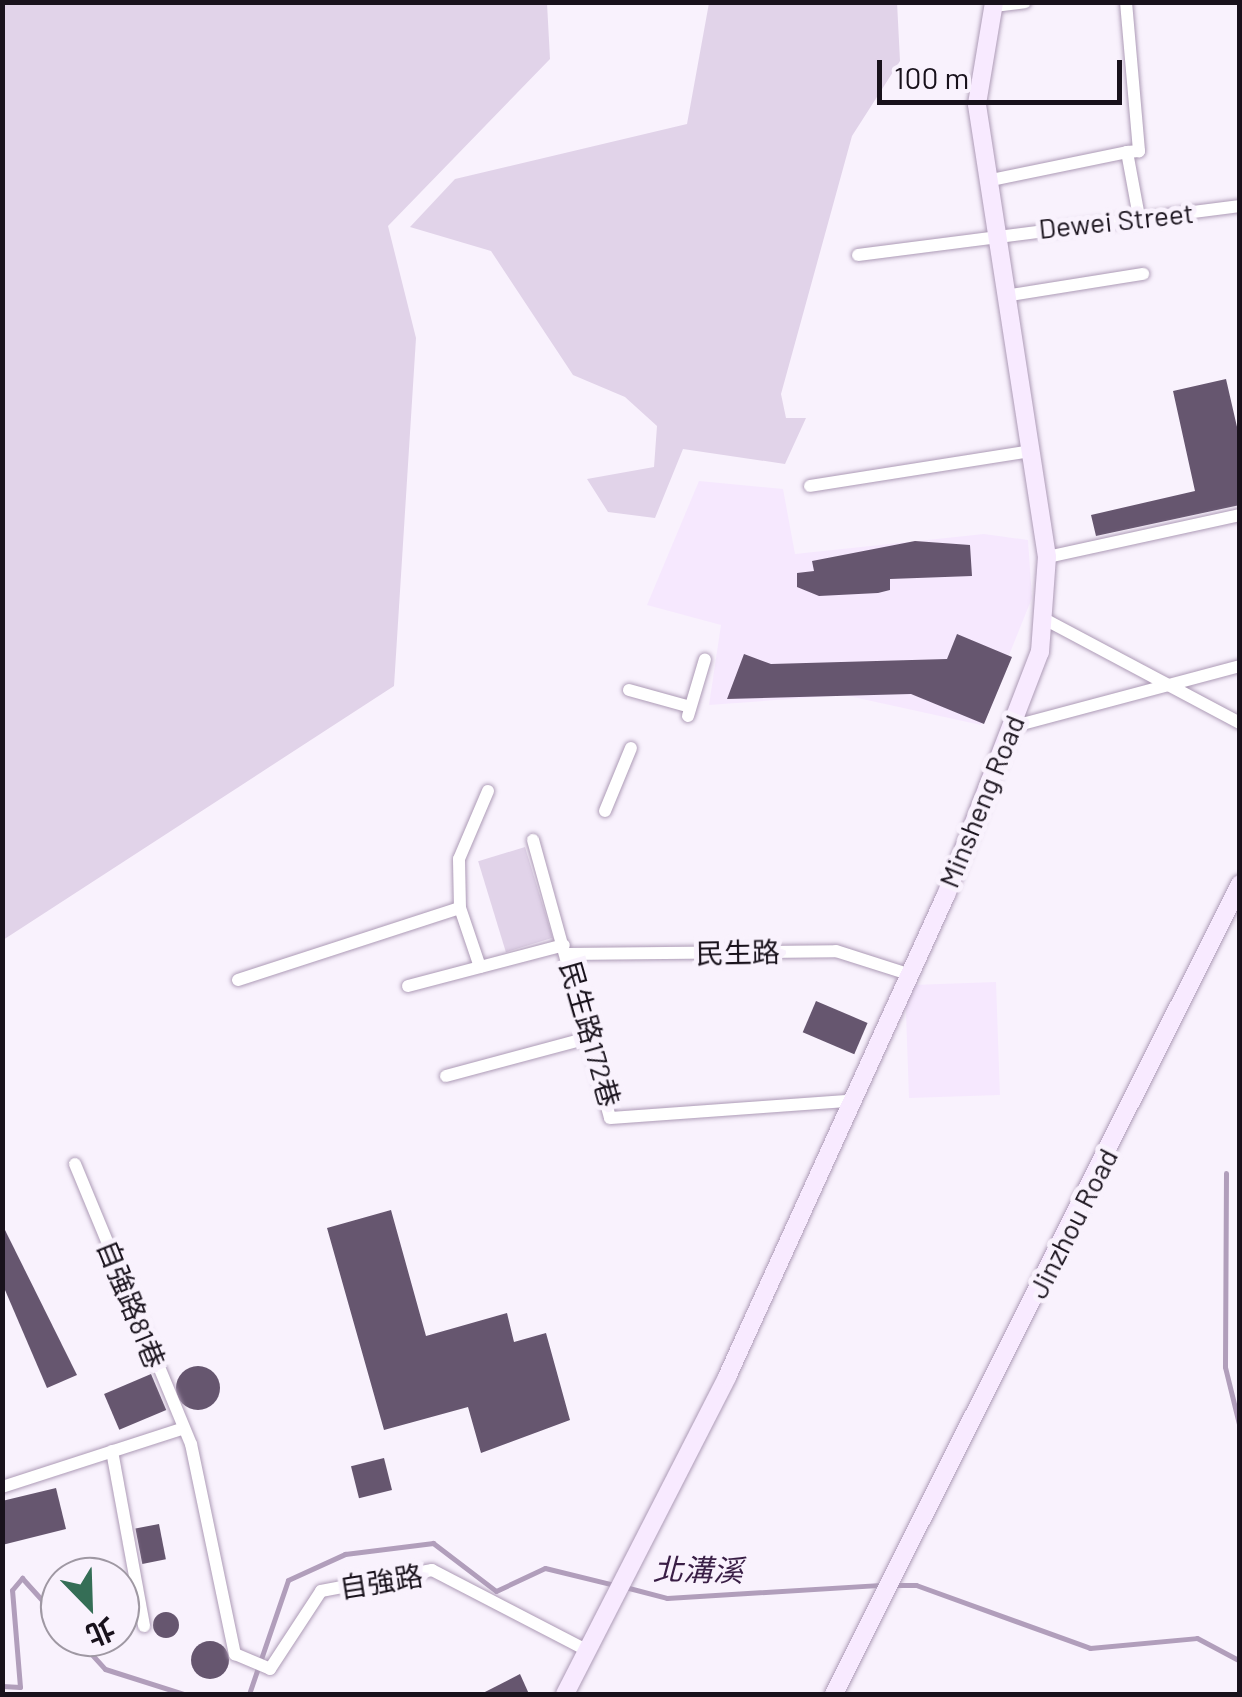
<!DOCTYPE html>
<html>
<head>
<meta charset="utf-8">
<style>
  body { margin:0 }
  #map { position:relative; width:1242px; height:1697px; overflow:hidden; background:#f9f2fd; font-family:Barlow,"Noto Sans TC",sans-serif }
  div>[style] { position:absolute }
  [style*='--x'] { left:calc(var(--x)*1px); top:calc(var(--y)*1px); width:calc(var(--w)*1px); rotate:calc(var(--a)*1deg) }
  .built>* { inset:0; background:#f6e8fe; transform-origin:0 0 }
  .green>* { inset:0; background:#e1d3e9; transform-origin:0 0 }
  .stream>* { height:5px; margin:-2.5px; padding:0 2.5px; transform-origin:2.5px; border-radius:2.5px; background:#b19ebb }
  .building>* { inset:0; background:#66566f; transform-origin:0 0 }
  .round { border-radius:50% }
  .roads { filter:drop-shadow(0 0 2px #ad9bb6) drop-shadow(0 0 2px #ad9bb6) }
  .street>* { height:12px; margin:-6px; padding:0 6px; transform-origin:6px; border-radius:6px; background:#fff }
  .secondary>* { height:18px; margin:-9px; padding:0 9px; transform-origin:9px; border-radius:9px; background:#f8eaff }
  span { translate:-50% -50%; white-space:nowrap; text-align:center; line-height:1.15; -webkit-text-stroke:10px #f9f2fd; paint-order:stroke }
  .street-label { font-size:28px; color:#19121c }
  .water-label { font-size:30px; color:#391e45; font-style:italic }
  .frame { position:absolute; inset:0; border:5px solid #19121c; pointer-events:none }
  .north { position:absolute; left:40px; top:1557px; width:100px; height:100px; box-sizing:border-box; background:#f9f2fd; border:2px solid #9f98a3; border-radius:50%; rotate:157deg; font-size:28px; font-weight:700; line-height:40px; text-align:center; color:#19121c }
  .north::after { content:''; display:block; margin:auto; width:35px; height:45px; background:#356e56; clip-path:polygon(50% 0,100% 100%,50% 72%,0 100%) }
  .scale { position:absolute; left:877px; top:60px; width:245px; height:45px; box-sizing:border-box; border:5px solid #19121c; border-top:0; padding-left:12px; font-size:30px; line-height:35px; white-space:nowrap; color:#19121c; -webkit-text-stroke:8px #f9f2fd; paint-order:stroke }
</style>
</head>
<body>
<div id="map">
  <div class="built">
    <div style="clip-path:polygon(699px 481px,783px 489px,795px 554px,984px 534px,1028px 540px,1032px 598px,981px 725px,844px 695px,709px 705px,721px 625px,647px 605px)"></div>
    <div style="left:996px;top:982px;width:113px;height:91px;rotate:88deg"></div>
  </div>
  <div class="green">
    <div style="clip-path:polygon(3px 2px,547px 3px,550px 59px,388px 226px,416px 338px,394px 686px,3px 940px)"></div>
    <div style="clip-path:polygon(897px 2px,900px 61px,852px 136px,781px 394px,786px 418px,806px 418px,785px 464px,683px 449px,655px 518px,608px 512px,587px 479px,654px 467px,657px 426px,625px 397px,573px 375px,491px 251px,410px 227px,455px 179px,687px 124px,709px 3px)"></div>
    <div style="left:525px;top:847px;width:95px;height:49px;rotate:73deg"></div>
  </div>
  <div class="stream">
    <div style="--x:1226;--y:1173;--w:194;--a:90.3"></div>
    <div style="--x:1225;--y:1367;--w:63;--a:76.2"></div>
    <div style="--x:893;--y:1585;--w:23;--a:0"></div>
    <div style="--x:916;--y:1585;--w:185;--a:19.9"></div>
    <div style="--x:1090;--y:1648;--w:107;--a:-5.3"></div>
    <div style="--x:1197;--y:1638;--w:49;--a:28.1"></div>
    <div style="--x:625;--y:1587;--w:43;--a:14.7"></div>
    <div style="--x:667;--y:1598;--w:215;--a:-3.5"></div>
    <div style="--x:76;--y:1637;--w:43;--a:47.8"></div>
    <div style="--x:105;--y:1669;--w:83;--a:17.6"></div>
    <div style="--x:2;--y:1686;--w:18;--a:3"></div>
    <div style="--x:20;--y:1687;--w:97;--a:-94.7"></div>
    <div style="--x:12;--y:1590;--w:16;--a:-50"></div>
    <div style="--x:22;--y:1578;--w:57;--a:47.9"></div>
    <div style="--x:249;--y:1694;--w:120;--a:-71.1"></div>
    <div style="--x:288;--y:1580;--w:63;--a:-24.5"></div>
    <div style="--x:345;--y:1554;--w:89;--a:-7.1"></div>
    <div style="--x:433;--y:1543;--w:79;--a:37.3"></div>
    <div style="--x:496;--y:1591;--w:54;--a:-25.1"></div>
    <div style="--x:545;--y:1568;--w:71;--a:13.8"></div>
  </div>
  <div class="building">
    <div style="clip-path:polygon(1226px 379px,1240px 440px,1240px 505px,1096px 536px,1091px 515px,1195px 491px,1173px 391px)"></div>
    <div style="clip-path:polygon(915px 541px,970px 545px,972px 576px,890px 579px,890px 590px,878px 593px,819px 596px,797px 587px,797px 573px,814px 571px,812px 561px)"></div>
    <div style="clip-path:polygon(957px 634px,1012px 657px,984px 724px,911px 694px,727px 699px,744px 654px,771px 664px,947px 659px)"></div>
    <div style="left:816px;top:1001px;width:56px;height:34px;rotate:23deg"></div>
    <div style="clip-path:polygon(391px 1210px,426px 1336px,507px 1313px,514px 1342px,546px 1333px,570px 1420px,481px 1453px,468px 1407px,384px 1430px,327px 1228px)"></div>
    <div style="clip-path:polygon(2px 1224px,77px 1375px,47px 1388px,2px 1283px)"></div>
    <div class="round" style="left:176px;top:1366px;width:44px;height:44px"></div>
    <div style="left:151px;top:1374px;width:39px;height:51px;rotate:67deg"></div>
    <div style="left:384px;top:1458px;width:33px;height:34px;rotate:76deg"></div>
    <div style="clip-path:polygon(56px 1488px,66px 1529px,2px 1545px,2px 1501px)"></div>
    <div style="left:159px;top:1524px;width:36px;height:24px;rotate:79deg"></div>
    <div class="round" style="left:153px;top:1612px;width:26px;height:26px"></div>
    <div class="round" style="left:191px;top:1641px;width:38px;height:38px"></div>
    <div style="clip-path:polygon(520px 1674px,529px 1694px,481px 1694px)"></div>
  </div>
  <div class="roads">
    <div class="street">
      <div style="--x:1126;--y:2;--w:150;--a:85"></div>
      <div style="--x:1139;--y:151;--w:12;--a:175"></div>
      <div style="--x:1127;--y:152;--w:66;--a:79.5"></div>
      <div style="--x:994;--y:6;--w:31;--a:-7"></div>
      <div style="--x:987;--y:181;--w:143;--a:-11.7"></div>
      <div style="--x:858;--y:255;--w:385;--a:-7.3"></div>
      <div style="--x:1005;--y:296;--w:140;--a:-9.1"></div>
      <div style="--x:810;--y:486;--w:225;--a:-9"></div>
      <div style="--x:1047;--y:557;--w:198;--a:-12.3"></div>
      <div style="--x:1048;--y:621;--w:217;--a:28"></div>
      <div style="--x:629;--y:690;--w:60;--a:15.4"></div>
      <div style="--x:688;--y:716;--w:59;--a:-73.4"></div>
      <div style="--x:1011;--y:727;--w:237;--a:-14.9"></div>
      <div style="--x:605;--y:811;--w:68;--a:-67.6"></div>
      <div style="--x:533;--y:840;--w:288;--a:74.5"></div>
      <div style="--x:610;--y:1118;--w:241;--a:-4.1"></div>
      <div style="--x:567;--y:954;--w:269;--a:-0.6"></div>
      <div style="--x:836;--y:951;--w:72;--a:17.7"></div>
      <div style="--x:480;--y:967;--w:62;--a:-108.7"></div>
      <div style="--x:460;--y:908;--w:49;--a:-91.2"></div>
      <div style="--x:459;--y:859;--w:74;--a:-66.9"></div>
      <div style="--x:238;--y:980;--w:233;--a:-18"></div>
      <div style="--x:408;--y:986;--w:161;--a:-14.7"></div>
      <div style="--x:446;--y:1076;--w:147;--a:-15"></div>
      <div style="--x:75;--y:1164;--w:303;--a:67.5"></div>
      <div style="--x:191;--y:1444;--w:215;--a:78.2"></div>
      <div style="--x:235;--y:1654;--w:38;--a:23"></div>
      <div style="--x:270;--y:1669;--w:93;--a:-56.8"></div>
      <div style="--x:321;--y:1591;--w:113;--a:-10.7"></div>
      <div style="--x:432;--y:1570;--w:176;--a:27.4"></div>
      <div style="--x:112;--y:1451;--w:178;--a:79.6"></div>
      <div style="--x:2;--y:1487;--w:189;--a:-17.9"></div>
    </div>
    <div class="secondary">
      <div style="--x:565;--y:1694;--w:356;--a:-62.9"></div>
      <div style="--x:727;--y:1377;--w:529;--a:-65.57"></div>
      <div style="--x:946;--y:895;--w:261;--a:-68.9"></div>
      <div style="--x:1040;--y:652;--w:95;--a:-85.8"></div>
      <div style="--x:1047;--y:557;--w:458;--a:-98.8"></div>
      <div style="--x:977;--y:104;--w:103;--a:-80.5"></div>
      <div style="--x:834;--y:1694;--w:906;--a:-63.38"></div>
    </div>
  </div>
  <div class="street-label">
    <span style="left:1116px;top:220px;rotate:-6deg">Dewei Street</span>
    <span style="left:981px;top:801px;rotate:-68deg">Minsheng Road</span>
    <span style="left:738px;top:952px;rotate:-1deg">民生路</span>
    <span style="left:591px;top:1034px;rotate:74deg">民生路172巷</span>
    <span style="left:1072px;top:1223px;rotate:-63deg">Jinzhou Road</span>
    <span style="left:132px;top:1304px;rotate:68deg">自強路81巷</span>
    <span style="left:381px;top:1581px;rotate:-9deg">自強路</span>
  </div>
  <div class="water-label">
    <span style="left:698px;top:1569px;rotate:1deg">北溝溪</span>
  </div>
  <div class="frame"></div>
  <div class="north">北</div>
  <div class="scale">100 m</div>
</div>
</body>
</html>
